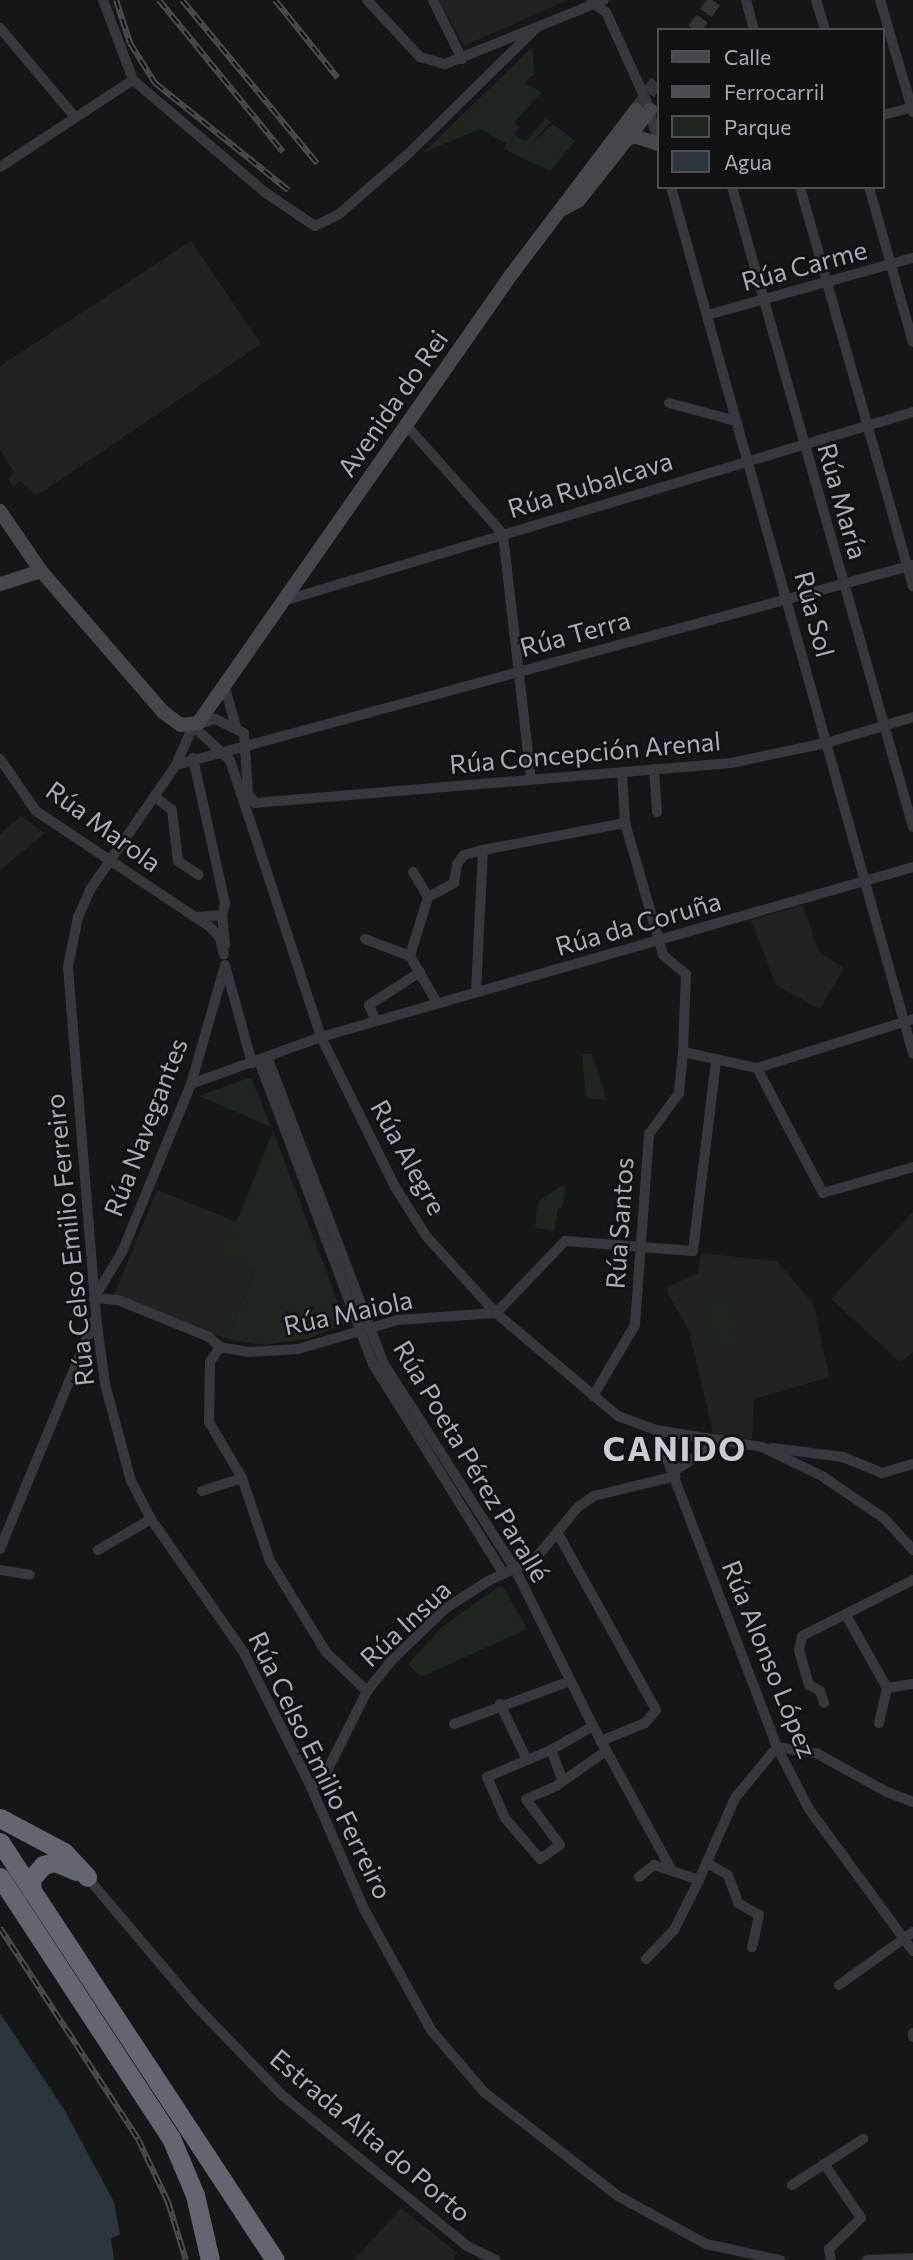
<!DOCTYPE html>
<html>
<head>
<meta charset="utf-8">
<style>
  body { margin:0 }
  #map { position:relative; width:913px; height:2260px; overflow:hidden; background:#161618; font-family:Commissioner,sans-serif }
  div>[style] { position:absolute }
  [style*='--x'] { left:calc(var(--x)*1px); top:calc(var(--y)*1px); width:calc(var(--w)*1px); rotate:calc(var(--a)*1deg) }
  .built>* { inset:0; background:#222225 }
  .green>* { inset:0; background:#1e261f; transform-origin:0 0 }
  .water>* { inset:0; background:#2c353c }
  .secondary-tunnel>* { height:14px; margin-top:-7px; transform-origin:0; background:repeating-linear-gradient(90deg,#333438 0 14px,transparent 0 21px) }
  .street>* { height:10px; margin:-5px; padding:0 5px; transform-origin:5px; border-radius:5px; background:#37383d }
  .secondary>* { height:14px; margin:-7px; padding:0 7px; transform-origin:7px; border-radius:7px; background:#45474d }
  .highway>* { height:19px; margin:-9.5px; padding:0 9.5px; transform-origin:9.5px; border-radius:9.5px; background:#63666e }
  .rail>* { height:6px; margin-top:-3px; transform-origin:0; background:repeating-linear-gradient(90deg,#111113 0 10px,#4a4c52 0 20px); box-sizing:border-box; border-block:2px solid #4a4c52 }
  span { translate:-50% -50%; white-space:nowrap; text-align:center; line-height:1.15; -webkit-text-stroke:5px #111113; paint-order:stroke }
  .street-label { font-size:26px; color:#a8adb8 }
  .district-label { font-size:33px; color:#c9ccd4; font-weight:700; letter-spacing:2px }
  .legend { position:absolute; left:657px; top:28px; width:228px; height:161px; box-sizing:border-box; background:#111113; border:2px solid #4d4f55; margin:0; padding:9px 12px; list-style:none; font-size:21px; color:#a8adb8 }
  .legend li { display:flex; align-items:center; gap:14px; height:35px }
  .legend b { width:35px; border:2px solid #4d4f55 }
</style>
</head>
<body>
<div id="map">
  <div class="built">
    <div style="clip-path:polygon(439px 0,568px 0,464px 46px)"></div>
    <div style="clip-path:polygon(191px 241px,261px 344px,45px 490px,35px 496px,21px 481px,13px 487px,8px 479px,14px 472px,0 450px,0 366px)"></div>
    <div style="clip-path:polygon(21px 816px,45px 833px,0 870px,0 834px)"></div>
    <div style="clip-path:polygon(803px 905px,819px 952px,844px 968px,820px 1009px,776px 985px,751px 920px)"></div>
    <div style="clip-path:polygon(157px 1190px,237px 1222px,223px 1256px,255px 1268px,227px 1339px,114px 1295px)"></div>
    <div style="clip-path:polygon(913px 1212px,913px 1352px,900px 1362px,831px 1299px)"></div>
    <div style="clip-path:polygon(701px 1253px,777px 1261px,814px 1305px,829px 1377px,754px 1399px,752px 1440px,713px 1433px,689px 1331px,669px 1295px,667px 1287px,698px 1273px)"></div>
    <div style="clip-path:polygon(401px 2208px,457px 2253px,453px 2260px,354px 2260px)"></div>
  </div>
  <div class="green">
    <div style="clip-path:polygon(532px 47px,535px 76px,530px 76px,526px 84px,542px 92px,514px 122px,519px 127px,514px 133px,525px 142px,546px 118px,551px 122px,529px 146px,553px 124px,575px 141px,550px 171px,504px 149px,506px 143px,480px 129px,423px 153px)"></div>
    <div style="clip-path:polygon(582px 1054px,592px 1054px,606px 1100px,586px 1098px)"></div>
    <div style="clip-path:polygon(248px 1078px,252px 1079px,271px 1127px,199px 1096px)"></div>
    <div style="clip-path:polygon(273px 1131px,346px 1324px,307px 1339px,264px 1345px,227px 1339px,255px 1269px,223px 1256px)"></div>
    <div style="clip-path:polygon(562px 1185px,566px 1187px,562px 1208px,558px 1208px,554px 1231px,535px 1228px,538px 1202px)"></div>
    <div style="left:726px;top:1294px;width:51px;height:22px;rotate:77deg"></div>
    <div style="clip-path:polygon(498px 1587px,504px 1588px,527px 1629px,421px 1677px,408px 1664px,442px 1627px)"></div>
  </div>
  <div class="water">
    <div style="clip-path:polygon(0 2013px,65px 2111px,114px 2202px,120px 2235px,111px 2238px,114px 2260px,0 2260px)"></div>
  </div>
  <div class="secondary-tunnel">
    <div style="--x:694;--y:30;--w:37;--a:-55"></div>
    <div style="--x:636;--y:110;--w:39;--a:-54"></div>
  </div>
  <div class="street">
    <div style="--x:103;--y:0;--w:85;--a:69.4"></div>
    <div style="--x:367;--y:0;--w:78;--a:47.1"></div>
    <div style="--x:420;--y:57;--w:26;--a:16"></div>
    <div style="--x:445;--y:64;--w:171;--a:-21.9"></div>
    <div style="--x:433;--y:0;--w:66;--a:63.8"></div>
    <div style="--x:746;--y:0;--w:31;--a:75"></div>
    <div style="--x:816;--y:0;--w:31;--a:73"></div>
    <div style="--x:880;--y:0;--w:117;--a:73.6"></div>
    <div style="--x:591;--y:2;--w:18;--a:34"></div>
    <div style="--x:606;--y:12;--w:97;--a:65.6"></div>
    <div style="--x:646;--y:100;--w:46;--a:73.5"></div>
    <div style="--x:0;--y:28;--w:115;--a:49.9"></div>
    <div style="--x:883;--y:115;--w:31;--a:-15"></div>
    <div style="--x:0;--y:167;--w:159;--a:-33.2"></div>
    <div style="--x:133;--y:80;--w:175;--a:40.4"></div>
    <div style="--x:266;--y:193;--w:59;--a:34"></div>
    <div style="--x:315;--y:226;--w:25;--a:-26"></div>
    <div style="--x:338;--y:215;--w:93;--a:-41.1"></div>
    <div style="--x:408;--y:154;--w:180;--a:-44.5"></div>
    <div style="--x:671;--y:187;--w:900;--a:74.4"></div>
    <div style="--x:732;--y:187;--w:665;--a:74.21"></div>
    <div style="--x:800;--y:187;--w:415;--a:74.2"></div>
    <div style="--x:869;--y:187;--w:161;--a:74.2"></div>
    <div style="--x:707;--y:315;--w:214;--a:-15.5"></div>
    <div style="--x:669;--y:403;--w:69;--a:15"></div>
    <div style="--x:406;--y:425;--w:146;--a:48.3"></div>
    <div style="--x:503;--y:534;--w:247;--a:83.5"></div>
    <div style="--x:283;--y:601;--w:658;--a:-16.7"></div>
    <div style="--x:225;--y:688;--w:41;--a:74.2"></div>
    <div style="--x:196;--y:725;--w:20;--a:-18"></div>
    <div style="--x:215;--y:719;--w:32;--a:26"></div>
    <div style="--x:244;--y:733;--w:60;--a:86.2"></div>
    <div style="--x:248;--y:793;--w:12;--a:55"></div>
    <div style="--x:193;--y:726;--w:43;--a:113.6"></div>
    <div style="--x:176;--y:765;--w:150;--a:124.6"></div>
    <div style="--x:91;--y:888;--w:32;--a:114"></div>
    <div style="--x:78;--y:917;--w:51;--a:101.3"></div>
    <div style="--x:68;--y:967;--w:351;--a:85.4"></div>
    <div style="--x:96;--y:1317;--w:68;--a:82.3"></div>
    <div style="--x:105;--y:1384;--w:100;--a:75"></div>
    <div style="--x:131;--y:1481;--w:43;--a:62.2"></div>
    <div style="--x:151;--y:1519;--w:163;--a:55.2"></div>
    <div style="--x:244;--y:1653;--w:150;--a:63.4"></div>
    <div style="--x:311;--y:1787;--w:133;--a:66.5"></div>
    <div style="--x:364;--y:1909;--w:138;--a:61"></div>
    <div style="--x:431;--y:2030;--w:82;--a:49.5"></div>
    <div style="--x:484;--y:2092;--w:170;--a:37.8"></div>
    <div style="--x:618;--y:2196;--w:100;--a:28.6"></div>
    <div style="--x:706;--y:2244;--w:76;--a:12.2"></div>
    <div style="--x:193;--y:726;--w:50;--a:42.6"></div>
    <div style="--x:230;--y:760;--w:292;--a:71.8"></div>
    <div style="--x:321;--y:1037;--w:167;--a:63.7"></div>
    <div style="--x:395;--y:1187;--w:59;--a:57.4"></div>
    <div style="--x:427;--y:1237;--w:103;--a:47.8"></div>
    <div style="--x:496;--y:1313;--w:160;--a:40.2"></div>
    <div style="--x:618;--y:1416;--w:40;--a:20.2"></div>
    <div style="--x:656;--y:1430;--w:107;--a:9.1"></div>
    <div style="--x:762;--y:1447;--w:67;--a:25.8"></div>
    <div style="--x:822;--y:1476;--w:76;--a:34.3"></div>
    <div style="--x:885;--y:1519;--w:42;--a:47.9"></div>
    <div style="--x:193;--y:758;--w:149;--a:77.6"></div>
    <div style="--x:225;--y:904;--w:11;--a:105"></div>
    <div style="--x:0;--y:759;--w:63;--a:55.3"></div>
    <div style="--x:36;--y:811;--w:209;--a:33.7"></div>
    <div style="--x:210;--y:927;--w:15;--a:48"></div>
    <div style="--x:220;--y:938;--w:17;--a:77"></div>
    <div style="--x:176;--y:765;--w:764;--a:-15.18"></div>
    <div style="--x:654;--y:769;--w:43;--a:86"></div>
    <div style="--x:622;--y:772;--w:51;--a:86.6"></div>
    <div style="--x:625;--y:823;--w:137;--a:73.9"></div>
    <div style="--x:663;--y:955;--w:30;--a:40"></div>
    <div style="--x:686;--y:974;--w:78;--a:92.2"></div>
    <div style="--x:683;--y:1052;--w:76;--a:12.2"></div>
    <div style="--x:757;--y:1068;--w:164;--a:-17.4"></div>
    <div style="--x:154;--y:796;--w:23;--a:38"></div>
    <div style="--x:172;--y:810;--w:51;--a:83.3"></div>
    <div style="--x:178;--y:861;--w:25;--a:34"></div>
    <div style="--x:255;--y:803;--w:478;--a:-4.8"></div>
    <div style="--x:731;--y:763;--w:97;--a:-11.9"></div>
    <div style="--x:826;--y:743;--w:91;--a:-16.6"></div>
    <div style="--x:413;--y:872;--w:29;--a:59"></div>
    <div style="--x:428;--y:897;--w:62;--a:107"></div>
    <div style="--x:410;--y:956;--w:54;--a:60.1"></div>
    <div style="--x:428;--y:897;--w:30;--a:-28"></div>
    <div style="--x:454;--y:883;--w:19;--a:-81"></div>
    <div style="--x:457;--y:864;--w:11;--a:-52"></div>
    <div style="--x:464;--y:855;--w:20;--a:-15"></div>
    <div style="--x:195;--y:917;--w:27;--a:-4"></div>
    <div style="--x:222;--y:915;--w:30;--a:84"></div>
    <div style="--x:365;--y:939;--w:48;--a:20.7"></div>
    <div style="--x:225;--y:965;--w:102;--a:74.6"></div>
    <div style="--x:225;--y:966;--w:123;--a:106.1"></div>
    <div style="--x:191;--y:1084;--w:182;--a:112.3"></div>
    <div style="--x:122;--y:1252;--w:54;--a:121.3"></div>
    <div style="--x:94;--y:1298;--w:24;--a:5"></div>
    <div style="--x:118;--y:1300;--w:98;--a:22.1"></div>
    <div style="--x:209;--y:1337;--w:15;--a:42"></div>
    <div style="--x:220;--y:1347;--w:29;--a:10"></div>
    <div style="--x:249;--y:1352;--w:49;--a:-3.5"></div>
    <div style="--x:298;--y:1349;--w:104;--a:-16.2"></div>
    <div style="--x:398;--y:1320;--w:98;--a:-4.1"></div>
    <div style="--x:496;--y:1313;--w:100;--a:-46.2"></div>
    <div style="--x:565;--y:1241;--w:128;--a:4.5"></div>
    <div style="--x:693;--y:1251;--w:192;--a:-83.1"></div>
    <div style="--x:476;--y:992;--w:142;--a:-87.2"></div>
    <div style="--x:483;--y:850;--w:145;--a:-10.8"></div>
    <div style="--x:376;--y:1021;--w:17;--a:-114"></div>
    <div style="--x:369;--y:1005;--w:61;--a:-32.9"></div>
    <div style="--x:268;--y:1059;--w:326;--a:69.2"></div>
    <div style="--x:384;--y:1364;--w:243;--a:57.4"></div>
    <div style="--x:515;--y:1569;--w:175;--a:63.6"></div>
    <div style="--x:593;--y:1726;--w:165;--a:61.4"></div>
    <div style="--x:259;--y:1061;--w:324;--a:69.4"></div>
    <div style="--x:373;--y:1364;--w:246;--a:58.1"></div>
    <div style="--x:757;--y:1068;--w:141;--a:62.2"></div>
    <div style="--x:823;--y:1193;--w:94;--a:-16.1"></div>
    <div style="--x:191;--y:1084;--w:138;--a:-19.9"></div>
    <div style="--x:321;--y:1037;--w:616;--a:-16.02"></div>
    <div style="--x:220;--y:1347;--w:18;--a:124"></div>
    <div style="--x:210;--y:1362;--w:60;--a:91"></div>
    <div style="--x:209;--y:1422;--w:65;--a:59.5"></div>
    <div style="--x:242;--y:1478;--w:88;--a:71.4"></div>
    <div style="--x:270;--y:1561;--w:107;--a:58.4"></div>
    <div style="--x:326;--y:1652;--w:57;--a:43.6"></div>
    <div style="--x:593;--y:1396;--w:82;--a:-59.4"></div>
    <div style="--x:635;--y:1325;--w:192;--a:-85.8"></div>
    <div style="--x:649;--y:1134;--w:51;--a:-53.8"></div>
    <div style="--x:679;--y:1093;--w:41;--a:-84.4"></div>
    <div style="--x:656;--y:1430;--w:339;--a:69.1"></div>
    <div style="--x:777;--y:1747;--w:70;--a:62.7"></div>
    <div style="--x:809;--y:1809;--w:176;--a:53.8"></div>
    <div style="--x:772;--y:1448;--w:72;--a:7.2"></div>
    <div style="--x:843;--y:1457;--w:42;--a:22.3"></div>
    <div style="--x:882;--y:1473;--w:32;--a:-16"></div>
    <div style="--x:674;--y:1471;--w:57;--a:-32.9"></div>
    <div style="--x:202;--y:1491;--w:42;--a:-18"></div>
    <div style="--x:557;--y:1532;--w:204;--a:60.9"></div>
    <div style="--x:656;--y:1710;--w:17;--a:130"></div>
    <div style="--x:645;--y:1723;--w:48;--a:157.8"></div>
    <div style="--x:0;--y:1549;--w:249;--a:-67.6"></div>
    <div style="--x:98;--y:1550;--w:61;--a:-30.3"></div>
    <div style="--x:0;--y:1570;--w:30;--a:9"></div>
    <div style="--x:846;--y:1615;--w:84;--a:60.7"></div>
    <div style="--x:887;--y:1688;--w:26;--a:-9"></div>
    <div style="--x:824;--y:1703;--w:13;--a:-108"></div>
    <div style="--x:820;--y:1691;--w:13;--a:-151"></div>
    <div style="--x:809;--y:1685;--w:36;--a:-106"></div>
    <div style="--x:799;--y:1650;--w:14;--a:-78"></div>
    <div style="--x:802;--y:1636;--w:124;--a:-26.8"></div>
    <div style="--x:500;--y:1704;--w:62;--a:64.3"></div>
    <div style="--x:879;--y:1723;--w:36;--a:-77"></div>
    <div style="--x:454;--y:1724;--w:124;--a:-20.3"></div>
    <div style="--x:593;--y:1726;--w:48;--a:150.3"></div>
    <div style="--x:551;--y:1750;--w:69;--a:157.1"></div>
    <div style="--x:487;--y:1777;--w:45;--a:66.3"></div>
    <div style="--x:505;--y:1818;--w:54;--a:49.5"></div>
    <div style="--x:540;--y:1859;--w:24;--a:-35"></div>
    <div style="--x:560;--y:1845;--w:57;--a:-126.5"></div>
    <div style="--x:526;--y:1799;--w:33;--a:-23"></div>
    <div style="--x:556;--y:1786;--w:61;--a:-35"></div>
    <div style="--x:551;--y:1750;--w:30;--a:69"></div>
    <div style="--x:311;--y:1787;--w:21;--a:-43"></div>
    <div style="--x:326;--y:1773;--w:92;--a:-63.4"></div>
    <div style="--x:367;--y:1691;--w:40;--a:-51"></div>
    <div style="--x:392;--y:1660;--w:75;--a:-43.9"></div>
    <div style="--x:446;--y:1608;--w:50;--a:-32.7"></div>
    <div style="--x:488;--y:1581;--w:52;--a:-25.1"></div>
    <div style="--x:535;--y:1559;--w:67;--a:-50.4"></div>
    <div style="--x:578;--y:1507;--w:19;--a:-35"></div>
    <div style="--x:594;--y:1496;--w:84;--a:-13.7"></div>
    <div style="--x:707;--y:1863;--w:24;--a:30"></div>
    <div style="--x:728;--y:1875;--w:30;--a:70"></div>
    <div style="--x:738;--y:1903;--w:24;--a:30"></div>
    <div style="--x:759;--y:1915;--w:33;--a:102"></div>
    <div style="--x:87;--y:1877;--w:170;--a:49.8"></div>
    <div style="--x:197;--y:2007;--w:122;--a:46"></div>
    <div style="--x:282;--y:2095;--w:239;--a:39.2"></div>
    <div style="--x:467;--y:2246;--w:32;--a:26"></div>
    <div style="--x:639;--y:1877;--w:19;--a:-39"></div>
    <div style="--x:654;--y:1865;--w:47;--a:18.4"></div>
    <div style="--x:699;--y:1880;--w:90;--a:-66.3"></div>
    <div style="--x:735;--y:1798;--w:66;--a:-50.5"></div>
    <div style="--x:777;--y:1747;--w:39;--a:9"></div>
    <div style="--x:816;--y:1753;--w:81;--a:28.8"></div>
    <div style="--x:887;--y:1792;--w:28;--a:21"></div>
    <div style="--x:646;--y:1959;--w:40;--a:-46"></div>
    <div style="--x:674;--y:1930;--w:56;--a:-63.4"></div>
    <div style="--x:839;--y:1985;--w:91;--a:-35.6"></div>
    <div style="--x:913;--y:2033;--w:4;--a:90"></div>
    <div style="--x:825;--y:2165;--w:64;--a:55.8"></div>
    <div style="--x:861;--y:2218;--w:45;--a:135.9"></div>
    <div style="--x:829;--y:2249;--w:11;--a:80"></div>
    <div style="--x:792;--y:2185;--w:85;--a:-32.9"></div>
    <div style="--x:867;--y:2260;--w:46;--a:-2.5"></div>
  </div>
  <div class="secondary">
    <div style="--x:625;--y:141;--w:10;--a:-29"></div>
    <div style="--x:634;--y:136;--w:26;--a:18"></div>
    <div style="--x:563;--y:209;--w:18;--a:-29"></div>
    <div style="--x:579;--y:200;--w:115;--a:-51.7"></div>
    <div style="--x:0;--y:511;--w:73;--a:55.7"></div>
    <div style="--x:41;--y:571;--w:186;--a:49.1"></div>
    <div style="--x:163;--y:712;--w:22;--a:36"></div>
    <div style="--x:181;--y:725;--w:17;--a:-7"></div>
    <div style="--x:198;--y:723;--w:547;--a:-55.06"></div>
    <div style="--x:511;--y:275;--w:207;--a:-52.9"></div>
    <div style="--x:0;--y:584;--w:43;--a:-17.6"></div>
  </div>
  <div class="highway">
    <div style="--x:0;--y:1818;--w:72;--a:28"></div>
    <div style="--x:64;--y:1852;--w:34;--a:47"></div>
    <div style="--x:0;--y:1842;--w:500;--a:56.66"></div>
    <div style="--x:0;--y:1877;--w:312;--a:56.8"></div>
    <div style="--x:171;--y:2138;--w:62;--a:67.2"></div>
    <div style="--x:195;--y:2195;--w:67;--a:77"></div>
    <div style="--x:32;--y:1891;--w:12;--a:-95"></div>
    <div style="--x:31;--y:1879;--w:18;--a:-49"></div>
    <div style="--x:43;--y:1865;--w:12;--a:-14"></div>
    <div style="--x:55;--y:1862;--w:23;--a:23"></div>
  </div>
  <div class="rail">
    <div style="--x:116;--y:0;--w:45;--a:72"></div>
    <div style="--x:130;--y:43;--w:47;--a:58"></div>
    <div style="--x:155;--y:83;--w:171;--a:38.8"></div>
    <div style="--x:159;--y:0;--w:196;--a:50.8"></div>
    <div style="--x:182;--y:0;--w:212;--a:50.4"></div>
    <div style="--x:275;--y:0;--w:100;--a:51.1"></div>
    <div style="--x:0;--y:1928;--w:252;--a:56.8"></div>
    <div style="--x:138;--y:2139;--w:70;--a:64.5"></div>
    <div style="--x:168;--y:2202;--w:61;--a:72.8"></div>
  </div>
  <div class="street-label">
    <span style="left:804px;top:265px;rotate:-15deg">Rúa Carme</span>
    <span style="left:392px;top:403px;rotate:-55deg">Avenida do Rei</span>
    <span style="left:590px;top:484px;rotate:-17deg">Rúa Rubalcava</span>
    <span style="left:843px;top:501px;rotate:74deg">Rúa María</span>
    <span style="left:815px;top:614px;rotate:75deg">Rúa Sol</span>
    <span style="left:575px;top:633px;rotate:-15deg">Rúa Terra</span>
    <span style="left:585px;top:752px;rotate:-5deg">Rúa Concepción Arenal</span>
    <span style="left:104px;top:826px;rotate:36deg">Rúa Marola</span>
    <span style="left:638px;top:923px;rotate:-16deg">Rúa da Coruña</span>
    <span style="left:145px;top:1127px;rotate:-69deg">Rúa Navegantes</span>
    <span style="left:409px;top:1157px;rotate:61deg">Rúa Alegre</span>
    <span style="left:619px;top:1223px;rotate:-86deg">Rúa Santos</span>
    <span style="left:69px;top:1240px;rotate:-96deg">Rúa Celso Emilio Ferreiro</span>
    <span style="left:348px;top:1312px;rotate:-12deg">Rúa Maiola</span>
    <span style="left:472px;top:1461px;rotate:59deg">Rúa Poeta Pérez Parallé</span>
    <span style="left:405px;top:1623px;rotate:-43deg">Rúa Insua</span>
    <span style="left:770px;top:1659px;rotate:68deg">Rúa Alonso López</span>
    <span style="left:321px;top:1765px;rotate:64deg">Rúa Celso Emilio Ferreiro</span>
    <span style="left:371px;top:2135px;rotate:40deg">Estrada Alta do Porto</span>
  </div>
  <div class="district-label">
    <span style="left:675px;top:1448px">CANIDO</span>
  </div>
  <ul class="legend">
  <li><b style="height:9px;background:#45474d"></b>Calle</li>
  <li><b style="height:9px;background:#4a4c52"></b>Ferrocarril</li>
  <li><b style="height:19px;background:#1e261f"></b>Parque</li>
  <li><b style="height:19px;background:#2c353c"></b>Agua</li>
  </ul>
</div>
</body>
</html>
